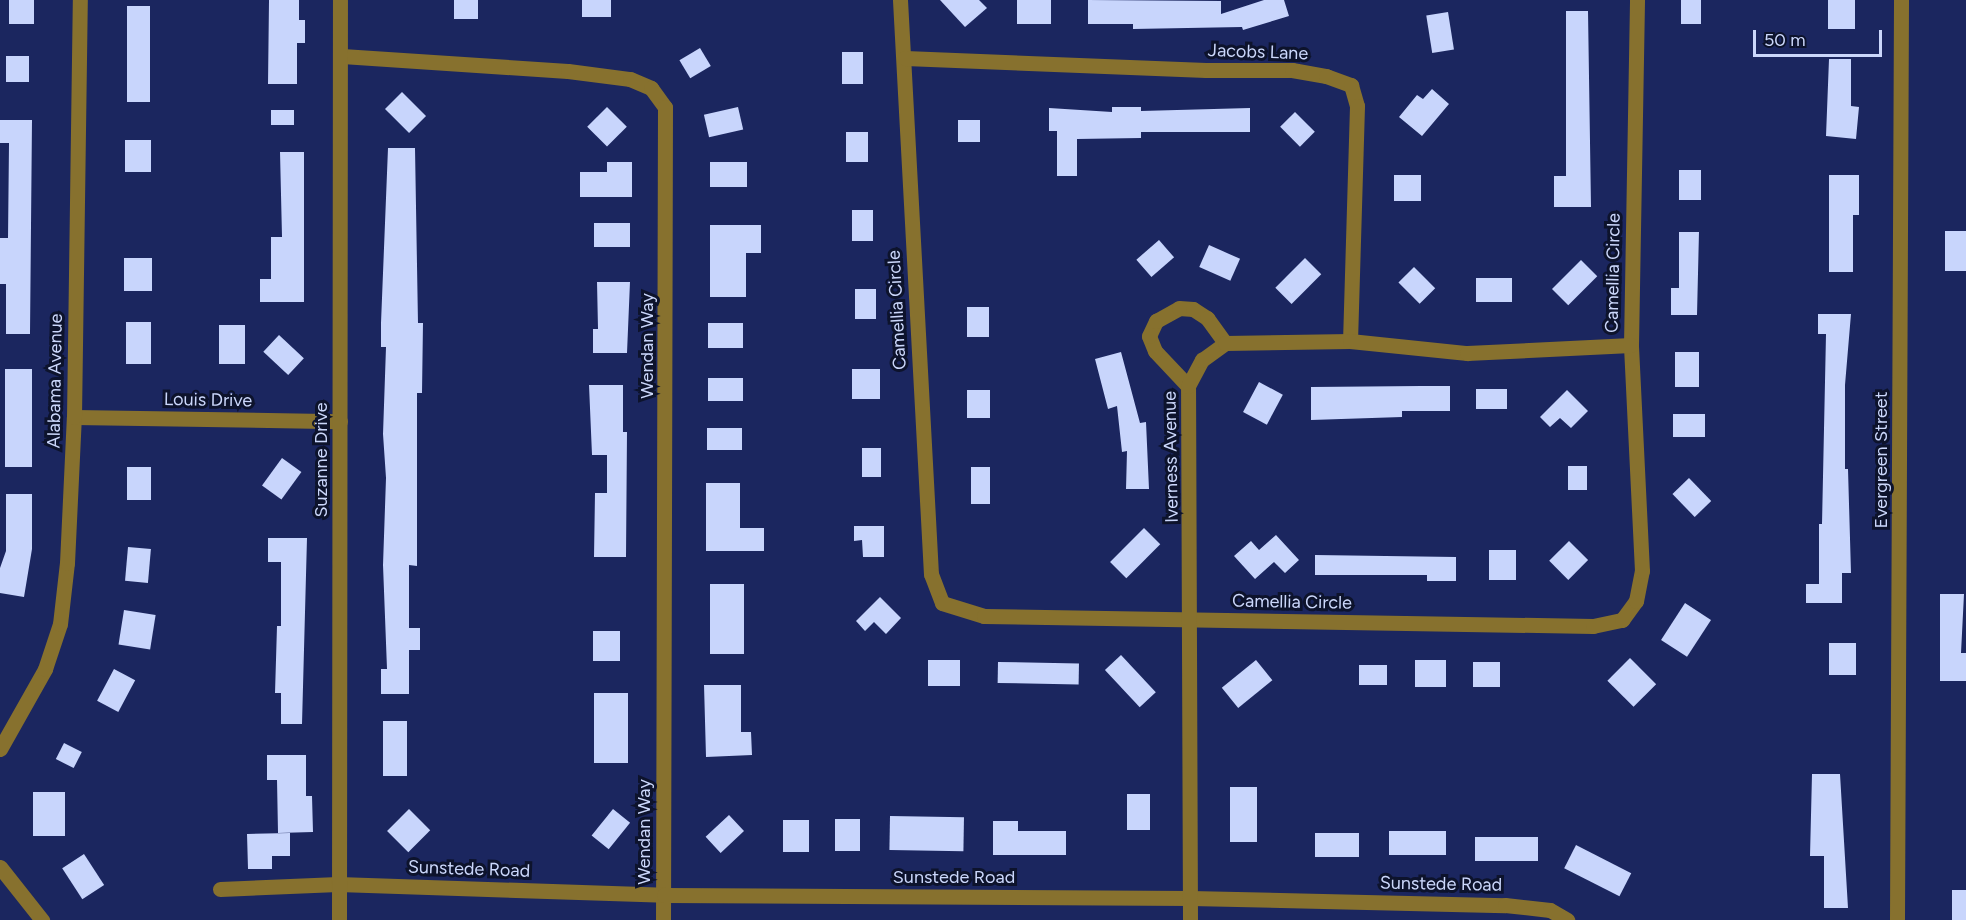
<!DOCTYPE html>
<html>
<head>
<meta charset="utf-8">
<style>
  body { margin:0 }
  #map { position:relative; width:1966px; height:920px; overflow:hidden; background:#1b265f; font-family:Figtree,sans-serif }
  div>[style] { position:absolute }
  [style*='--x'] { left:calc(var(--x)*1px); top:calc(var(--y)*1px); width:calc(var(--w)*1px); rotate:calc(var(--a)*1deg) }
  .building>* { inset:0; background:#c8d5fc; transform-origin:0 0 }
  .minor>* { height:15px; margin:-7.5px; padding:0 7.5px; transform-origin:7.5px; border-radius:7.5px; background:#87712e }
  span { translate:-50% -50%; white-space:nowrap; text-align:center; line-height:1.15; -webkit-text-stroke:6px #0d132c; paint-order:stroke }
  .street-label { font-size:18px; color:#cbd7fb }
  .scale { position:absolute; left:1753px; top:30px; width:129px; height:27px; box-sizing:border-box; border:3px solid #cbd7fb; border-top:0; padding-left:8px; font-size:18px; line-height:21px; white-space:nowrap; color:#cbd7fb; -webkit-text-stroke:4px #0d132c; paint-order:stroke }
</style>
</head>
<body>
<div id="map">
  <div class="building">
    <div style="left:9px;top:0;width:25px;height:24px"></div>
    <div style="clip-path:polygon(269px 0,299px 0,299px 20px,305px 20px,305px 43px,297px 43px,297px 84px,268px 84px)"></div>
    <div style="left:454px;top:0;width:24px;height:19px"></div>
    <div style="left:582px;top:0;width:29px;height:17px"></div>
    <div style="clip-path:polygon(940px 0,979px 0,987px 8px,965px 27px)"></div>
    <div style="left:1017px;top:0;width:34px;height:24px"></div>
    <div style="clip-path:polygon(1088px 0,1221px 1px,1221px 14px,1264px 0,1284px 0,1289px 16px,1243px 30px,1242px 27px,1133px 29px,1133px 24px,1088px 24px)"></div>
    <div style="left:1681px;top:0;width:20px;height:24px"></div>
    <div style="left:1828px;top:0;width:27px;height:29px"></div>
    <div style="left:127px;top:6px;width:23px;height:96px"></div>
    <div style="clip-path:polygon(1566px 11px,1588px 11px,1591px 207px,1554px 207px,1554px 176px,1566px 176px)"></div>
    <div style="left:1448px;top:12px;width:38px;height:22px;rotate:81deg"></div>
    <div style="left:700px;top:48px;width:21px;height:24px;rotate:59deg"></div>
    <div style="left:842px;top:52px;width:21px;height:32px"></div>
    <div style="left:6px;top:56px;width:23px;height:26px"></div>
    <div style="clip-path:polygon(1829px 59px,1851px 59px,1851px 106px,1859px 107px,1856px 139px,1826px 136px)"></div>
    <div style="clip-path:polygon(1432px 89px,1449px 104px,1422px 136px,1399px 117px,1417px 95px,1423px 99px)"></div>
    <div style="left:402px;top:92px;width:34px;height:24px;rotate:45deg"></div>
    <div style="left:607px;top:107px;width:28px;height:28px;rotate:45deg"></div>
    <div style="left:738px;top:107px;width:23px;height:35px;rotate:77deg"></div>
    <div style="clip-path:polygon(1112px 107px,1141px 107px,1141px 111px,1250px 108px,1250px 132px,1141px 132px,1141px 138px,1077px 139px,1077px 176px,1057px 176px,1057px 131px,1049px 131px,1049px 108px,1112px 112px)"></div>
    <div style="left:271px;top:110px;width:23px;height:15px"></div>
    <div style="left:1295px;top:112px;width:28px;height:21px;rotate:45deg"></div>
    <div style="clip-path:polygon(0 120px,32px 120px,30px 334px,6px 334px,6px 284px,0 284px,0 238px,8px 238px,9px 143px,0 143px)"></div>
    <div style="left:958px;top:120px;width:22px;height:22px"></div>
    <div style="left:846px;top:132px;width:22px;height:30px"></div>
    <div style="left:125px;top:140px;width:26px;height:32px"></div>
    <div style="clip-path:polygon(388px 148px,415px 148px,418px 323px,423px 323px,422px 393px,417px 393px,417px 566px,409px 565px,409px 628px,420px 628px,420px 650px,409px 650px,409px 694px,381px 694px,381px 669px,387px 669px,383px 565px,386px 478px,383px 434px,386px 347px,381px 347px,381px 323px)"></div>
    <div style="clip-path:polygon(280px 152px,304px 152px,304px 302px,260px 302px,260px 279px,271px 279px,271px 237px,282px 237px)"></div>
    <div style="clip-path:polygon(607px 162px,632px 162px,632px 197px,580px 197px,580px 172px,607px 172px)"></div>
    <div style="left:710px;top:162px;width:37px;height:25px"></div>
    <div style="left:1679px;top:170px;width:22px;height:30px"></div>
    <div style="left:1394px;top:175px;width:27px;height:26px"></div>
    <div style="clip-path:polygon(1829px 175px,1859px 175px,1859px 215px,1853px 215px,1853px 272px,1829px 272px)"></div>
    <div style="left:852px;top:210px;width:21px;height:31px"></div>
    <div style="left:594px;top:223px;width:36px;height:24px"></div>
    <div style="clip-path:polygon(710px 225px,761px 225px,761px 253px,746px 253px,746px 297px,710px 297px)"></div>
    <div style="left:1945px;top:231px;width:21px;height:40px"></div>
    <div style="clip-path:polygon(1679px 232px,1699px 232px,1697px 315px,1671px 315px,1671px 288px,1679px 288px)"></div>
    <div style="left:1159px;top:240px;width:23px;height:30px;rotate:49deg"></div>
    <div style="left:1209px;top:245px;width:34px;height:24px;rotate:24deg"></div>
    <div style="left:124px;top:258px;width:28px;height:33px"></div>
    <div style="left:1305px;top:258px;width:23px;height:42px;rotate:45deg"></div>
    <div style="left:1581px;top:260px;width:23px;height:41px;rotate:45deg"></div>
    <div style="left:1414px;top:267px;width:30px;height:22px;rotate:45deg"></div>
    <div style="left:1476px;top:278px;width:36px;height:24px"></div>
    <div style="clip-path:polygon(597px 282px,630px 282px,627px 353px,593px 353px,593px 329px,598px 329px)"></div>
    <div style="left:855px;top:289px;width:21px;height:30px"></div>
    <div style="left:967px;top:307px;width:22px;height:30px"></div>
    <div style="clip-path:polygon(1818px 314px,1851px 314px,1845px 385px,1845px 469px,1848px 469px,1851px 573px,1842px 573px,1842px 603px,1806px 603px,1806px 584px,1819px 584px,1819px 524px,1822px 524px,1826px 334px,1818px 334px)"></div>
    <div style="left:126px;top:322px;width:25px;height:42px"></div>
    <div style="left:708px;top:323px;width:35px;height:25px"></div>
    <div style="left:219px;top:325px;width:26px;height:39px"></div>
    <div style="left:279px;top:335px;width:34px;height:23px;rotate:43deg"></div>
    <div style="clip-path:polygon(1121px 352px,1140px 423px,1146px 422px,1149px 489px,1126px 489px,1127px 451px,1122px 452px,1117px 406px,1108px 409px,1095px 359px)"></div>
    <div style="left:1675px;top:352px;width:24px;height:35px"></div>
    <div style="left:5px;top:369px;width:27px;height:98px"></div>
    <div style="left:852px;top:369px;width:28px;height:30px"></div>
    <div style="left:708px;top:378px;width:35px;height:23px"></div>
    <div style="left:1259px;top:382px;width:27px;height:34px;rotate:28deg"></div>
    <div style="clip-path:polygon(589px 385px,623px 385px,623px 432px,627px 432px,626px 557px,594px 557px,595px 493px,607px 493px,607px 455px,592px 455px)"></div>
    <div style="clip-path:polygon(1421px 386px,1450px 386px,1450px 411px,1402px 411px,1402px 417px,1311px 420px,1311px 387px)"></div>
    <div style="left:1476px;top:389px;width:31px;height:20px"></div>
    <div style="left:967px;top:390px;width:23px;height:28px"></div>
    <div style="clip-path:polygon(1567px 390px,1588px 411px,1571px 428px,1560px 418px,1550px 427px,1540px 417px)"></div>
    <div style="left:1673px;top:414px;width:32px;height:23px"></div>
    <div style="left:707px;top:428px;width:35px;height:22px"></div>
    <div style="left:862px;top:448px;width:19px;height:29px"></div>
    <div style="left:282px;top:458px;width:24px;height:34px;rotate:36deg"></div>
    <div style="left:1568px;top:466px;width:19px;height:24px"></div>
    <div style="left:127px;top:467px;width:24px;height:33px"></div>
    <div style="left:971px;top:467px;width:19px;height:37px"></div>
    <div style="left:1689px;top:478px;width:32px;height:23px;rotate:46deg"></div>
    <div style="clip-path:polygon(706px 483px,740px 483px,740px 528px,764px 528px,764px 551px,706px 551px)"></div>
    <div style="clip-path:polygon(6px 494px,32px 494px,32px 549px,24px 597px,0 593px,0 568px,6px 551px)"></div>
    <div style="clip-path:polygon(854px 526px,884px 526px,884px 557px,863px 557px,862px 540px,854px 541px)"></div>
    <div style="left:1144px;top:528px;width:23px;height:48px;rotate:45deg"></div>
    <div style="clip-path:polygon(1276px 535px,1299px 560px,1285px 573px,1274px 562px,1255px 579px,1234px 556px,1251px 541px,1259px 550px)"></div>
    <div style="clip-path:polygon(268px 538px,307px 538px,302px 724px,281px 724px,281px 693px,275px 693px,277px 626px,281px 626px,281px 562px,268px 562px)"></div>
    <div style="left:1569px;top:541px;width:27px;height:28px;rotate:45deg"></div>
    <div style="left:128px;top:547px;width:23px;height:34px;rotate:5deg"></div>
    <div style="left:1489px;top:550px;width:27px;height:30px"></div>
    <div style="clip-path:polygon(1315px 555px,1456px 557px,1456px 581px,1427px 581px,1427px 575px,1315px 575px)"></div>
    <div style="left:710px;top:584px;width:34px;height:70px"></div>
    <div style="clip-path:polygon(1940px 594px,1964px 594px,1961px 653px,1966px 653px,1966px 681px,1940px 681px)"></div>
    <div style="clip-path:polygon(880px 597px,901px 618px,886px 634px,874px 622px,865px 631px,856px 621px)"></div>
    <div style="left:1685px;top:603px;width:31px;height:44px;rotate:33deg"></div>
    <div style="left:124px;top:610px;width:32px;height:35px;rotate:9deg"></div>
    <div style="left:593px;top:631px;width:27px;height:30px"></div>
    <div style="left:1829px;top:643px;width:27px;height:32px"></div>
    <div style="left:1121px;top:655px;width:51px;height:22px;rotate:47deg"></div>
    <div style="left:1630px;top:658px;width:37px;height:32px;rotate:45deg"></div>
    <div style="left:928px;top:660px;width:32px;height:26px"></div>
    <div style="left:1256px;top:660px;width:26px;height:44px;rotate:51deg"></div>
    <div style="left:1415px;top:660px;width:31px;height:27px"></div>
    <div style="left:998px;top:662px;width:81px;height:21px;rotate:1deg"></div>
    <div style="left:1473px;top:662px;width:27px;height:25px"></div>
    <div style="left:1359px;top:665px;width:28px;height:20px"></div>
    <div style="left:114px;top:669px;width:24px;height:36px;rotate:28deg"></div>
    <div style="clip-path:polygon(704px 685px,741px 685px,741px 732px,751px 732px,752px 755px,706px 757px)"></div>
    <div style="left:594px;top:693px;width:34px;height:70px"></div>
    <div style="left:383px;top:721px;width:24px;height:55px"></div>
    <div style="left:64px;top:743px;width:20px;height:18px;rotate:27deg"></div>
    <div style="clip-path:polygon(267px 755px,306px 755px,306px 796px,312px 796px,313px 832px,278px 833px,277px 780px,267px 780px)"></div>
    <div style="clip-path:polygon(1812px 774px,1840px 774px,1848px 908px,1824px 908px,1824px 856px,1810px 856px)"></div>
    <div style="left:1230px;top:787px;width:27px;height:55px"></div>
    <div style="left:33px;top:792px;width:32px;height:44px"></div>
    <div style="left:1127px;top:794px;width:23px;height:36px"></div>
    <div style="left:409px;top:809px;width:30px;height:31px;rotate:45deg"></div>
    <div style="left:613px;top:809px;width:22px;height:34px;rotate:39deg"></div>
    <div style="left:729px;top:815px;width:22px;height:32px;rotate:47deg"></div>
    <div style="left:890px;top:816px;width:74px;height:34px;rotate:1deg"></div>
    <div style="left:835px;top:819px;width:25px;height:32px"></div>
    <div style="left:783px;top:820px;width:26px;height:32px"></div>
    <div style="clip-path:polygon(993px 821px,1018px 821px,1018px 831px,1066px 831px,1066px 855px,993px 855px)"></div>
    <div style="left:1389px;top:831px;width:57px;height:24px"></div>
    <div style="clip-path:polygon(290px 833px,290px 856px,272px 856px,272px 869px,248px 869px,247px 834px)"></div>
    <div style="left:1315px;top:833px;width:44px;height:24px"></div>
    <div style="left:1475px;top:837px;width:63px;height:24px"></div>
    <div style="left:1576px;top:845px;width:62px;height:26px;rotate:27deg"></div>
    <div style="left:84px;top:854px;width:37px;height:26px;rotate:57deg"></div>
    <div style="left:1952px;top:890px;width:14px;height:30px"></div>
  </div>
  <div class="minor">
    <div style="--x:900;--y:0;--w:575;--a:86.91"></div>
    <div style="--x:931;--y:574;--w:31;--a:69"></div>
    <div style="--x:942;--y:603;--w:44;--a:17.2"></div>
    <div style="--x:984;--y:616;--w:609;--a:0.94"></div>
    <div style="--x:1593;--y:626;--w:30;--a:-12"></div>
    <div style="--x:1622;--y:620;--w:24;--a:-54"></div>
    <div style="--x:1636;--y:601;--w:31;--a:-79"></div>
    <div style="--x:1642;--y:571;--w:226;--a:-92.8"></div>
    <div style="--x:1631;--y:345;--w:345;--a:-89"></div>
    <div style="--x:342;--y:56;--w:226;--a:3.8"></div>
    <div style="--x:568;--y:71;--w:63;--a:7.4"></div>
    <div style="--x:630;--y:79;--w:23;--a:23"></div>
    <div style="--x:651;--y:88;--w:24;--a:54"></div>
    <div style="--x:665;--y:107;--w:813;--a:90.14"></div>
    <div style="--x:905;--y:58;--w:301;--a:2.3"></div>
    <div style="--x:1206;--y:70;--w:86;--a:0"></div>
    <div style="--x:1292;--y:70;--w:35;--a:10"></div>
    <div style="--x:1326;--y:76;--w:27;--a:20"></div>
    <div style="--x:1351;--y:85;--w:22;--a:74"></div>
    <div style="--x:1357;--y:106;--w:235;--a:91.7"></div>
    <div style="--x:1188;--y:386;--w:48;--a:-133.3"></div>
    <div style="--x:1155;--y:351;--w:16;--a:-112"></div>
    <div style="--x:1149;--y:336;--w:17;--a:-65"></div>
    <div style="--x:1156;--y:321;--w:26;--a:-29"></div>
    <div style="--x:1179;--y:308;--w:14;--a:4"></div>
    <div style="--x:1193;--y:309;--w:17;--a:33"></div>
    <div style="--x:1207;--y:318;--w:31;--a:54"></div>
    <div style="--x:74;--y:417;--w:266;--a:0.9"></div>
    <div style="--x:0;--y:749;--w:92;--a:-60.6"></div>
    <div style="--x:45;--y:669;--w:47;--a:-71.6"></div>
    <div style="--x:60;--y:624;--w:61;--a:-83.5"></div>
    <div style="--x:67;--y:563;--w:146;--a:-87.3"></div>
    <div style="--x:74;--y:417;--w:417;--a:-89.2"></div>
    <div style="--x:0;--y:867;--w:68;--a:51.6"></div>
    <div style="--x:220;--y:889;--w:118;--a:-2.4"></div>
    <div style="--x:338;--y:884;--w:326;--a:1.9"></div>
    <div style="--x:664;--y:895;--w:526;--a:0.33"></div>
    <div style="--x:1190;--y:898;--w:315;--a:1.3"></div>
    <div style="--x:1505;--y:905;--w:45;--a:6.3"></div>
    <div style="--x:1550;--y:910;--w:20;--a:30"></div>
    <div style="--x:339;--y:920;--w:920;--a:-89.94"></div>
    <div style="--x:1190;--y:920;--w:534;--a:-90.21"></div>
    <div style="--x:1188;--y:386;--w:30;--a:-62"></div>
    <div style="--x:1202;--y:360;--w:29;--a:-36"></div>
    <div style="--x:1225;--y:343;--w:125;--a:-0.9"></div>
    <div style="--x:1350;--y:341;--w:118;--a:5.9"></div>
    <div style="--x:1467;--y:353;--w:164;--a:-2.8"></div>
    <div style="--x:1897;--y:920;--w:920;--a:-89.75"></div>
  </div>
  <div class="street-label">
    <span style="left:1258px;top:52px;rotate:2deg">Jacobs Lane</span>
    <span style="left:1613px;top:273px;rotate:-89deg">Camellia Circle</span>
    <span style="left:897px;top:310px;rotate:-93deg">Camellia Circle</span>
    <span style="left:647px;top:346px;rotate:-90deg">Wendan Way</span>
    <span style="left:55px;top:381px;rotate:-89deg">Alabama Avenue</span>
    <span style="left:208px;top:400px;rotate:1deg">Louis Drive</span>
    <span style="left:1171px;top:457px;rotate:-91deg">Iverness Avenue</span>
    <span style="left:321px;top:460px;rotate:-90deg">Suzanne Drive</span>
    <span style="left:1881px;top:460px;rotate:-90deg">Evergreen Street</span>
    <span style="left:1292px;top:602px;rotate:1deg">Camellia Circle</span>
    <span style="left:644px;top:832px;rotate:-90deg">Wendan Way</span>
    <span style="left:469px;top:869px;rotate:2deg">Sunstede Road</span>
    <span style="left:954px;top:877px">Sunstede Road</span>
    <span style="left:1441px;top:884px;rotate:1deg">Sunstede Road</span>
  </div>
  <div class="scale">50 m</div>
</div>
</body>
</html>
